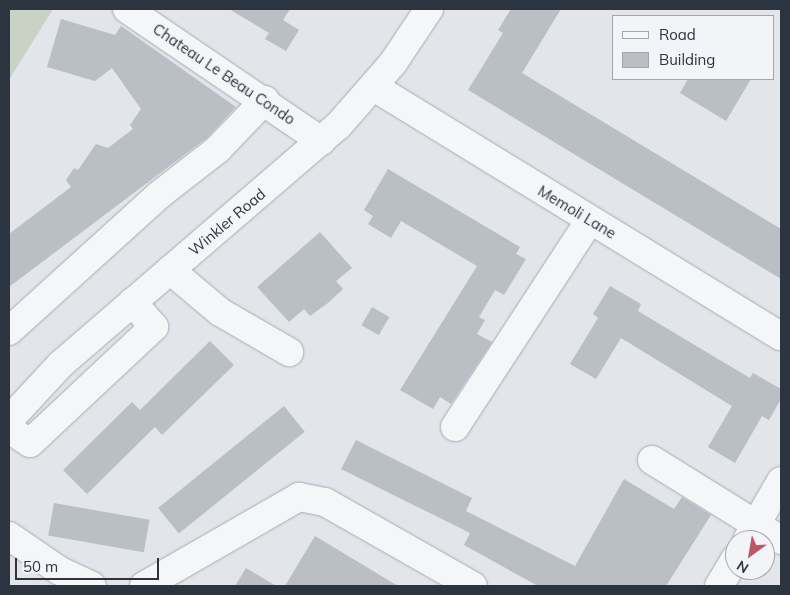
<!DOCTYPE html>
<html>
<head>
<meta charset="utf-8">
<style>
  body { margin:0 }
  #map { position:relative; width:790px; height:595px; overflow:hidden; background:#e2e5e9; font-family:Mulish,sans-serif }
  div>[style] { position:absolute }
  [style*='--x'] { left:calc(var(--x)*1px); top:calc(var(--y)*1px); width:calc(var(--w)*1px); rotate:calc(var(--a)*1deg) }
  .green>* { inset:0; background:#c8d2c5 }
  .building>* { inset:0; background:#babfc5; transform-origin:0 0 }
  .roads { filter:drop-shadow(0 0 1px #a8acb3) drop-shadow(0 0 1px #a8acb3) }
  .minor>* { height:28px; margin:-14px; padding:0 14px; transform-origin:14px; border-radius:14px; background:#f5f6f8 }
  span { translate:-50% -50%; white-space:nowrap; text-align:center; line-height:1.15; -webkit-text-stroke:4px #f2f4f7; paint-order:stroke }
  .street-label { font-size:15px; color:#2c343f }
  .frame { position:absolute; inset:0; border:10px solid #2c343f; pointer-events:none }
  .legend { position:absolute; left:612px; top:15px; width:162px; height:65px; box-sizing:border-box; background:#f2f4f7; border:1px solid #a3a7ad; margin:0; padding:6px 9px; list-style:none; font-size:15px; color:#2c343f }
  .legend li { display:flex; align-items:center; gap:10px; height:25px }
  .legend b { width:25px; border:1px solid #a3a7ad }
  .north { position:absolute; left:725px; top:530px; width:50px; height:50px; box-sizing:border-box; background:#f2f4f7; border:1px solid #a3a7ad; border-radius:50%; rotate:212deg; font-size:14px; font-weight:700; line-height:20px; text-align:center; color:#2c343f }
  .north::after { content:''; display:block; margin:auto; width:18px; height:22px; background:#c05667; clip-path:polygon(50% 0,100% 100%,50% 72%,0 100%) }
  .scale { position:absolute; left:15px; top:558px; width:144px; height:22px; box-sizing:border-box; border:2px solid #2c343f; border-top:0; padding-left:6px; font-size:15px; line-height:18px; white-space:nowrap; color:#2c343f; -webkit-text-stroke:4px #f2f4f7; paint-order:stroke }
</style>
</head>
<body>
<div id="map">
  <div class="green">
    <div style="clip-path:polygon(9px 9px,53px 9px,9px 80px)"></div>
  </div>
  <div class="building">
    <div style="clip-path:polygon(229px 9px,290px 9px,283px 20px,299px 30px,286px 51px,265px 39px,269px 33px)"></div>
    <div style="clip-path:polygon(511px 9px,561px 9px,522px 73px,781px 229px,781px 279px,468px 90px,503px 33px,498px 30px)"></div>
    <div style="clip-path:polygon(61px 19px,115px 35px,121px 26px,236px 107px,208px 137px,9px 287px,9px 234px,71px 187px,66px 180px,74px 168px,78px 170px,96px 144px,108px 148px,133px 129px,130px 125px,141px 109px,112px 68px,95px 81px,47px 67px)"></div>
    <div style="clip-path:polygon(688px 79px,751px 79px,726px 121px,680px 93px)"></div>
    <div style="clip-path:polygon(388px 169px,520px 247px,516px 254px,526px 259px,504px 295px,495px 290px,479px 317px,485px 320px,477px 334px,492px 342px,451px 404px,440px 397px,433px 409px,400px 390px,477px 266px,401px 221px,391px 238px,368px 224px,373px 216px,364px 210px)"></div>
    <div style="clip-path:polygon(320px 232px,352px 268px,336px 281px,343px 289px,328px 303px,310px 316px,304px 309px,289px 322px,257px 287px)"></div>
    <div style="clip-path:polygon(610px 286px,641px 304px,638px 311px,698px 347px,750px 378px,753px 373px,781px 389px,781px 399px,769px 420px,762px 416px,735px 463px,708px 447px,732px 406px,621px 338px,596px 379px,570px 364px,598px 318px,593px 314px)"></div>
    <div style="left:372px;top:307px;width:20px;height:21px;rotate:30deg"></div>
    <div style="clip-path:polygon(210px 341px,234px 365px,162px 435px,155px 427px,87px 494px,63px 470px,132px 402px,140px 410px)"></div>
    <div style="left:284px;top:406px;width:33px;height:162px;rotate:51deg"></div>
    <div style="clip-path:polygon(356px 440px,472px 498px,466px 511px,575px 566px,624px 479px,674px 509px,682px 497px,711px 515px,666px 586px,538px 586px,464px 545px,470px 533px,341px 469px)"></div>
    <div style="left:54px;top:503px;width:97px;height:33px;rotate:10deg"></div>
    <div style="clip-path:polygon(315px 536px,398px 586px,285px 586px)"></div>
    <div style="clip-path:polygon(246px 568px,276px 586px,235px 586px)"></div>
  </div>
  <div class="roads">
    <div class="minor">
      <div style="--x:127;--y:9;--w:235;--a:34.2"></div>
      <div style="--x:374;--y:87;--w:477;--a:31.5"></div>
      <div style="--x:170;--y:270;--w:65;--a:40"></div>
      <div style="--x:220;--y:312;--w:80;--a:30.1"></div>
      <div style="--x:9;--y:331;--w:202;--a:-42.2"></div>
      <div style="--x:159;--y:195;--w:75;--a:-37.9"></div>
      <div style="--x:218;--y:149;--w:68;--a:-46.2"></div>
      <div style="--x:9;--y:420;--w:76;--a:-47.1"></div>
      <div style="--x:61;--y:364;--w:365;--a:-40.7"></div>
      <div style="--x:338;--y:126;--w:84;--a:-48.9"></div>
      <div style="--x:393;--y:63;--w:65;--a:-56.3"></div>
      <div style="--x:455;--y:427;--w:247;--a:-56.9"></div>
      <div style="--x:9;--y:429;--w:25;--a:34"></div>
      <div style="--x:30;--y:443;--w:170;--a:-43.1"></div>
      <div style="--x:154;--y:327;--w:33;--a:-131"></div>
      <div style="--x:652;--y:460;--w:152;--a:31.8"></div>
      <div style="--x:9;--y:536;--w:62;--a:34.5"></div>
      <div style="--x:60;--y:571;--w:35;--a:25"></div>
      <div style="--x:747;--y:540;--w:68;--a:-60"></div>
      <div style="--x:144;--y:586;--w:179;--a:-29.9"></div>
      <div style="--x:299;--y:497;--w:26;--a:11"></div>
      <div style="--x:325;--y:502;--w:170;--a:29.6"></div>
      <div style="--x:719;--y:586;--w:31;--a:-59"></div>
    </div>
  </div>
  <div class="street-label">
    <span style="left:224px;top:74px;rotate:34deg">Chateau Le Beau Condo</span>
    <span style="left:577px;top:212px;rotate:31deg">Memoli Lane</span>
    <span style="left:227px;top:222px;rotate:-40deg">Winkler Road</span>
  </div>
  <div class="frame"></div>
  <ul class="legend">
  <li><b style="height:6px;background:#f5f6f8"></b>Road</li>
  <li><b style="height:14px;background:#babfc5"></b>Building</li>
  </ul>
  <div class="north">N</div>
  <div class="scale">50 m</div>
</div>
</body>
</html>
